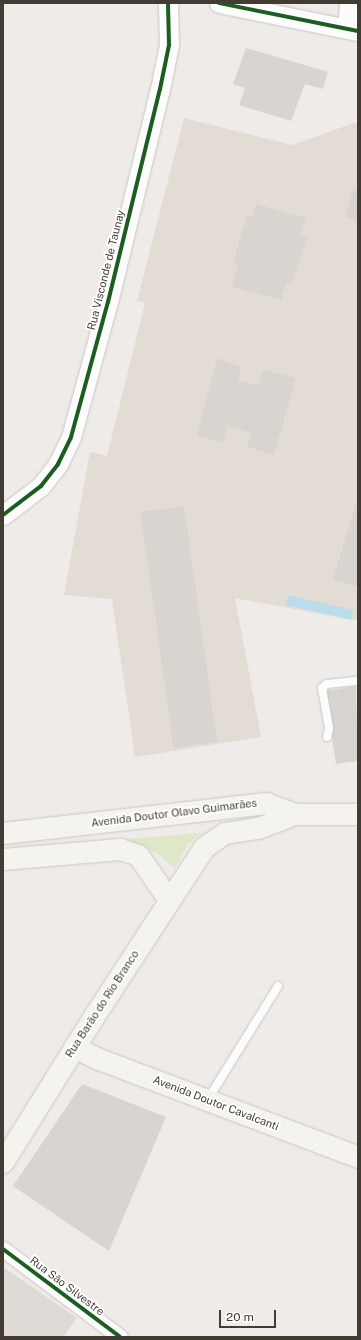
<!DOCTYPE html>
<html>
<head>
<meta charset="utf-8">
<style>
  body { margin:0 }
  #map { position:relative; width:361px; height:1340px; overflow:hidden; background:#eeebe8; font-family:"Public Sans",sans-serif }
  div>[style] { position:absolute }
  [style*='--x'] { left:calc(var(--x)*1px); top:calc(var(--y)*1px); width:calc(var(--w)*1px); rotate:calc(var(--a)*1deg) }
  .residential>* { inset:0; background:#e2dcd5 }
  .industrial>* { inset:0; background:#dedad6 }
  .green>* { inset:0; background:#dfe7c9 }
  .water>* { inset:0; background:#badceb; transform-origin:0 0 }
  .building>* { inset:0; background:#d8d4d0; transform-origin:0 0 }
  .roads { filter:drop-shadow(0 0 1px #cac7c4) drop-shadow(0 0 1px #cac7c4) }
  .service>* { height:8px; margin:-4px; padding:0 4px; transform-origin:4px; border-radius:4px; background:#fcfcfc }
  .minor>* { height:15px; margin:-7.5px; padding:0 7.5px; transform-origin:7.5px; border-radius:7.5px; background:#fcfcfc }
  .tertiary>* { height:19px; margin:-9.5px; padding:0 9.5px; transform-origin:9.5px; border-radius:9.5px; background:#fcfcfc }
  .secondary>* { height:21px; margin:-10.5px; padding:0 10.5px; transform-origin:10.5px; border-radius:10.5px; background:#f5f3ee }
  .cycleway>* { height:4px; margin:-2px; padding:0 2px; transform-origin:2px; border-radius:2px; background:#1b5e20 }
  span { translate:-50% -50%; white-space:nowrap; text-align:center; line-height:1.15; -webkit-text-stroke:3.5px #fff; paint-order:stroke }
  .street-label { font-size:11px; color:#433c35 }
  .frame { position:absolute; inset:0; border:4px solid #433c35; pointer-events:none }
  .scale { position:absolute; left:219px; top:1310px; width:57px; height:18px; box-sizing:border-box; border:2px solid #433c35; border-top:0; padding-left:5px; font-size:12px; line-height:14px; white-space:nowrap; color:#433c35; -webkit-text-stroke:3px #fff; paint-order:stroke }
</style>
</head>
<body>
<div id="map">
  <div class="residential">
    <div style="clip-path:polygon(184px 118px,292px 145px,354px 123px,358px 124px,358px 621px,235px 598px,261px 737px,135px 757px,112px 599px,64px 595px,90px 452px,107px 456px,145px 303px,137px 301px)"></div>
  </div>
  <div class="industrial">
    <div style="clip-path:polygon(3px 1267px,77px 1318px,63px 1337px,3px 1337px)"></div>
  </div>
  <div class="green">
    <div style="clip-path:polygon(201px 833px,188px 844px,175px 869px,160px 855px,127px 839px)"></div>
  </div>
  <div class="water">
    <div style="left:288px;top:595px;width:67px;height:10px;rotate:13deg"></div>
  </div>
  <div class="building">
    <div style="clip-path:polygon(246px 48px,328px 72px,323px 89px,305px 84px,291px 121px,239px 105px,245px 88px,233px 84px)"></div>
    <div style="clip-path:polygon(353px 190px,358px 191px,358px 221px,345px 217px)"></div>
    <div style="clip-path:polygon(256px 204px,306px 218px,300px 236px,307px 238px,292px 284px,286px 283px,281px 300px,232px 287px,238px 264px,233px 262px,247px 216px,253px 217px)"></div>
    <div style="clip-path:polygon(217px 358px,241px 367px,238px 380px,258px 385px,263px 370px,296px 378px,274px 455px,247px 447px,251px 433px,228px 426px,223px 442px,197px 436px)"></div>
    <div style="clip-path:polygon(356px 504px,358px 505px,358px 587px,333px 579px)"></div>
    <div style="left:184px;top:506px;width:238px;height:44px;rotate:82deg"></div>
    <div style="clip-path:polygon(356px 686px,358px 761px,336px 764px,325px 691px)"></div>
    <div style="clip-path:polygon(82px 1084px,166px 1117px,109px 1251px,13px 1186px)"></div>
  </div>
  <div class="roads">
    <div class="service">
      <div style="--x:327;--y:737;--w:9;--a:-77"></div>
      <div style="--x:329;--y:728;--w:41;--a:-99.9"></div>
      <div style="--x:322;--y:688;--w:6;--a:-39"></div>
      <div style="--x:327;--y:684;--w:31;--a:-6"></div>
      <div style="--x:208;--y:1099;--w:133;--a:-58.2"></div>
    </div>
    <div class="minor">
      <div style="--x:3;--y:1249;--w:146;--a:36.9"></div>
    </div>
    <div class="tertiary">
      <div style="--x:219;--y:3;--w:142;--a:11.4"></div>
      <div style="--x:347;--y:28;--w:25;--a:-85"></div>
      <div style="--x:3;--y:515;--w:48;--a:-37.3"></div>
      <div style="--x:41;--y:486;--w:28;--a:-52"></div>
      <div style="--x:58;--y:464;--w:30;--a:-64"></div>
      <div style="--x:71;--y:437;--w:140;--a:-74.7"></div>
      <div style="--x:108;--y:302;--w:219;--a:-76.3"></div>
      <div style="--x:160;--y:89;--w:45;--a:-78.4"></div>
      <div style="--x:169;--y:45;--w:42;--a:-91.4"></div>
    </div>
    <div class="secondary">
      <div style="--x:3;--y:833;--w:265;--a:-6.5"></div>
      <div style="--x:266;--y:803;--w:30;--a:21"></div>
      <div style="--x:3;--y:859;--w:117;--a:-4.9"></div>
      <div style="--x:120;--y:849;--w:19;--a:18"></div>
      <div style="--x:138;--y:855;--w:55;--a:55.4"></div>
      <div style="--x:74;--y:1047;--w:28;--a:26"></div>
      <div style="--x:99;--y:1059;--w:277;--a:20.7"></div>
      <div style="--x:3;--y:1162;--w:172;--a:-58.1"></div>
      <div style="--x:94;--y:1016;--w:202;--a:-56.9"></div>
      <div style="--x:204;--y:847;--w:25;--a:-34"></div>
      <div style="--x:225;--y:833;--w:33;--a:-9"></div>
      <div style="--x:258;--y:828;--w:39;--a:-21"></div>
      <div style="--x:294;--y:814;--w:64;--a:0"></div>
    </div>
  </div>
  <div class="cycleway">
    <div style="--x:219;--y:3;--w:142;--a:11.4"></div>
    <div style="--x:3;--y:515;--w:48;--a:-37.3"></div>
    <div style="--x:41;--y:486;--w:28;--a:-52"></div>
    <div style="--x:58;--y:464;--w:30;--a:-64"></div>
    <div style="--x:71;--y:437;--w:140;--a:-74.7"></div>
    <div style="--x:108;--y:302;--w:219;--a:-76.3"></div>
    <div style="--x:160;--y:89;--w:45;--a:-78.4"></div>
    <div style="--x:169;--y:45;--w:42;--a:-91.4"></div>
    <div style="--x:3;--y:1249;--w:146;--a:36.9"></div>
  </div>
  <div class="street-label">
    <span style="left:106px;top:270px;rotate:-76deg">Rua Visconde de Taunay</span>
    <span style="left:174px;top:813px;rotate:-7deg">Avenida Doutor Olavo Guimarães</span>
    <span style="left:102px;top:1004px;rotate:-57deg">Rua Barão do Rio Branco</span>
    <span style="left:216px;top:1103px;rotate:21deg">Avenida Doutor Cavalcanti</span>
    <span style="left:67px;top:1286px;rotate:37deg">Rua São Silvestre</span>
  </div>
  <div class="frame"></div>
  <div class="scale">20 m</div>
</div>
</body>
</html>
